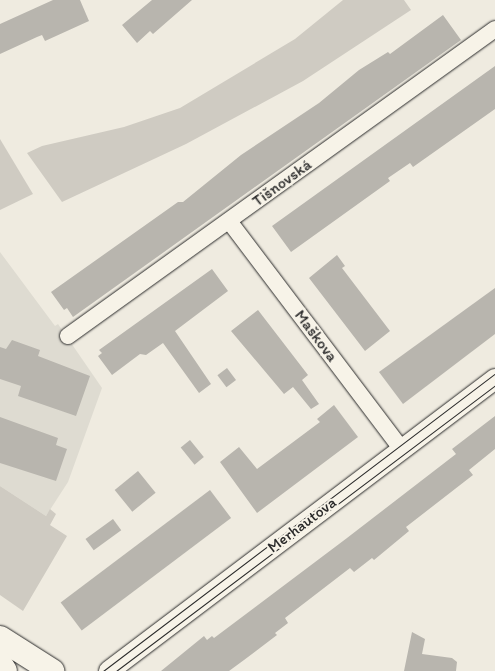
<!DOCTYPE html>
<html>
<head>
<meta charset="utf-8">
<style>
  body { margin:0 }
  #map { position:relative; width:495px; height:671px; overflow:hidden; background:#efebe0; font-family:Itim,sans-serif }
  div>[style] { position:absolute }
  [style*='--x'] { left:calc(var(--x)*1px); top:calc(var(--y)*1px); width:calc(var(--w)*1px); rotate:calc(var(--a)*1deg) }
  .built>* { inset:0; background:#dedbd1 }
  .green>* { inset:0; background:#cfcbc2 }
  .building>* { inset:0; background:#b8b5ae; transform-origin:0 0 }
  .roads { filter:drop-shadow(0 0 1px #2b2b2b) drop-shadow(0 0 1px #2b2b2b) }
  .minor>* { height:16px; margin:-8px; padding:0 8px; transform-origin:8px; border-radius:8px; background:#f7f3e8 }
  .tertiary>* { height:20px; margin:-10px; padding:0 10px; transform-origin:10px; border-radius:10px; background:#f7f3e8 }
  .secondary>* { height:24px; margin:-12px; padding:0 12px; transform-origin:12px; border-radius:12px; background:#f7f3e8 }
  .tram>* { height:1px; margin:-0.5px; padding:0 0.5px; transform-origin:0.5px; border-radius:0.5px; background:#2b2b2b }
  span { translate:-50% -50%; white-space:nowrap; text-align:center; line-height:1.15; -webkit-text-stroke:4px #f7f3e8; paint-order:stroke }
  .street-label { font-size:16px; color:#2b2b2b }
</style>
</head>
<body>
<div id="map">
  <div class="built">
    <div style="clip-path:polygon(0 252px,55px 326px,58px 324px,102px 388px,68px 482px,46px 516px,0 486px)"></div>
  </div>
  <div class="green">
    <div style="clip-path:polygon(343px 0,404px 0,411px 10px,303px 81px,186px 144px,62px 202px,27px 153px,42px 146px,124px 127px,180px 108px,295px 39px)"></div>
    <div style="clip-path:polygon(0 139px,33px 194px,0 210px)"></div>
    <div style="clip-path:polygon(0 486px,46px 516px,50px 509px,56px 514px,50px 525px,67px 536px,23px 611px,0 595px)"></div>
  </div>
  <div class="building">
    <div style="clip-path:polygon(53px 0,80px 0,89px 21px,45px 41px,42px 35px,37px 37px,0 54px,0 24px)"></div>
    <div style="clip-path:polygon(152px 0,192px 0,153px 34px,150px 31px,137px 43px,122px 25px)"></div>
    <div style="clip-path:polygon(443px 15px,461px 40px,73px 317px,67px 308px,64px 310px,51px 292px,178px 202px,183px 202px,241px 155px,319px 103px,359px 70px,388px 52px,390px 54px)"></div>
    <div style="clip-path:polygon(495px 66px,495px 109px,413px 167px,410px 163px,388px 178px,390px 181px,291px 252px,272px 226px)"></div>
    <div style="clip-path:polygon(337px 255px,345px 266px,342px 268px,390px 331px,365px 351px,309px 278px)"></div>
    <div style="clip-path:polygon(212px 269px,228px 291px,175px 331px,211px 384px,199px 393px,163px 343px,146px 355px,140px 354px,112px 375px,98px 356px,102px 353px,99px 350px)"></div>
    <div style="clip-path:polygon(495px 288px,495px 334px,403px 404px,379px 372px)"></div>
    <div style="clip-path:polygon(258px 310px,308px 375px,302px 380px,319px 404px,311px 409px,293px 387px,284px 394px,231px 331px)"></div>
    <div style="clip-path:polygon(12px 340px,40px 350px,38px 356px,90px 376px,76px 416px,18px 396px,21px 386px,0 379px,0 347px,6px 349px)"></div>
    <div style="left:227px;top:368px;width:15px;height:12px;rotate:53deg"></div>
    <div style="clip-path:polygon(334px 405px,358px 437px,257px 513px,220px 462px,239px 447px,257px 469px,320px 422px,317px 419px)"></div>
    <div style="clip-path:polygon(495px 416px,495px 449px,469px 470px,473px 475px,406px 527px,409px 531px,374px 560px,372px 558px,354px 572px,350px 568px,285px 618px,288px 623px,275px 633px,277px 635px,244px 660px,229px 671px,161px 671px,204px 636px,207px 640px,212px 636px,214px 638px,347px 538px,456px 454px,452px 449px)"></div>
    <div style="clip-path:polygon(0 417px,58px 438px,56px 445px,67px 449px,56px 481px,0 463px)"></div>
    <div style="left:190px;top:440px;width:22px;height:12px;rotate:51deg"></div>
    <div style="left:138px;top:471px;width:28px;height:30px;rotate:51deg"></div>
    <div style="left:210px;top:490px;width:35px;height:187px;rotate:53deg"></div>
    <div style="left:113px;top:519px;width:14px;height:34px;rotate:54deg"></div>
    <div style="clip-path:polygon(412px 632px,425px 639px,422px 654px,452px 658px,457px 662px,456px 671px,404px 671px)"></div>
  </div>
  <div class="roads">
    <div class="minor">
      <div style="--x:229;--y:221;--w:287;--a:52.9"></div>
      <div style="--x:68;--y:336;--w:526;--a:-35.71"></div>
    </div>
    <div class="tertiary">
      <div style="--x:109;--y:671;--w:484;--a:-37.1"></div>
    </div>
    <div class="secondary">
      <div style="--x:0;--y:638;--w:62;--a:32.4"></div>
      <div style="--x:0;--y:663;--w:9;--a:58"></div>
    </div>
  </div>
  <div class="tram">
    <div style="--x:103;--y:671;--w:492;--a:-37.2"></div>
    <div style="--x:116;--y:671;--w:475;--a:-37"></div>
  </div>
  <div class="street-label">
    <span style="left:282px;top:183px;rotate:-36deg">Tišnovská</span>
    <span style="left:316px;top:336px;rotate:53deg">Maškova</span>
    <span style="left:302px;top:525px;rotate:-37deg">Merhautova</span>
  </div>
</div>
</body>
</html>
